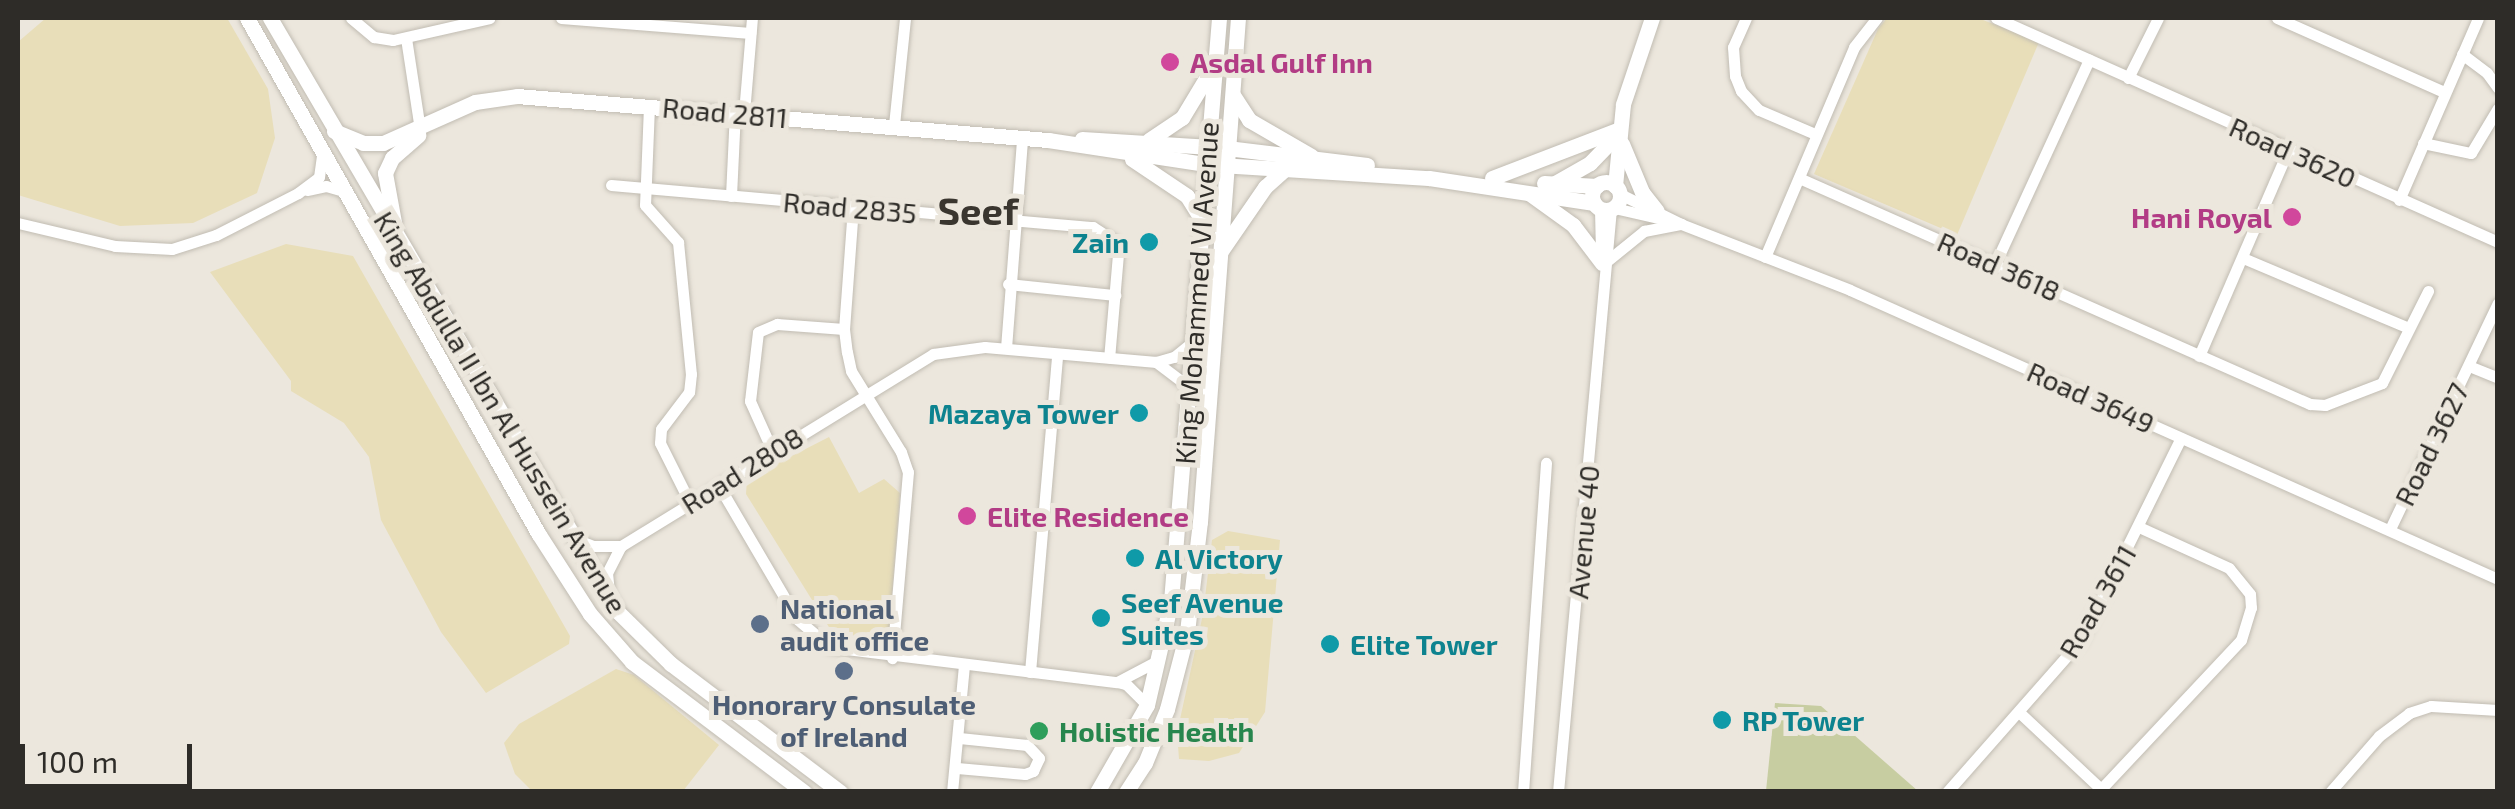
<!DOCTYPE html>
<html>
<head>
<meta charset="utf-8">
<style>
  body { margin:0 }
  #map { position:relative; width:2515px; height:809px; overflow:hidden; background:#ece7dd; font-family:"Exo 2",sans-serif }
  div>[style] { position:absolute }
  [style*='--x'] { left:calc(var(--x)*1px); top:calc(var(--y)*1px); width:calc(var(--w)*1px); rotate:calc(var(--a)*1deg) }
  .green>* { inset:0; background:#c7cda1 }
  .sand>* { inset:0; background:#e8deb9 }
  .roads { filter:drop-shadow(0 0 2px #c1bcb2) drop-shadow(0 0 2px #c1bcb2) }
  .street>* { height:11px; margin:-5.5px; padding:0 5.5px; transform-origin:5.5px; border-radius:5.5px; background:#fff }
  .secondary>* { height:15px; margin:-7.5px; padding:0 7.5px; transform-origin:7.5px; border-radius:7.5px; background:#fff }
  .secondary>.ring { margin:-7.5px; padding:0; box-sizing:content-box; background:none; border:15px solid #fff; border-radius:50% }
  .dots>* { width:28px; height:28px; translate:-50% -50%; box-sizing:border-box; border:5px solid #ece7dd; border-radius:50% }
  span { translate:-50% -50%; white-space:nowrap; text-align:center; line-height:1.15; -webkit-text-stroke:10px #ece7dd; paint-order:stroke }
  .hotel-label { font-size:28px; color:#b23c85; font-weight:700 }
  .left { translate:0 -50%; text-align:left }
  .right { translate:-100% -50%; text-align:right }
  .street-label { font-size:28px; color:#2e2c28 }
  .culture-label { font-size:28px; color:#0d838f; font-weight:700 }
  .service-label { font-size:28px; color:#4e5e75; font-weight:700 }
  .leisure-label { font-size:28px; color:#27864d; font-weight:700 }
  .district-label { font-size:38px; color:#3a362f; font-weight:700 }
  .frame { position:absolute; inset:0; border:20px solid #2e2c28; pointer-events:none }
  .scale { position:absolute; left:20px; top:744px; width:172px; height:45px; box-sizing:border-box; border:5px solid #2e2c28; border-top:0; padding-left:12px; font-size:30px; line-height:35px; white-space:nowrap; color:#2e2c28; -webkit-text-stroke:8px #ece7dd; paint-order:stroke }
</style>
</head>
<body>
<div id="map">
  <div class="green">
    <div style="clip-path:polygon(1775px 703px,1821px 706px,1918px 791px,1766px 791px)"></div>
  </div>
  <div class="sand">
    <div style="clip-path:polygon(46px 18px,227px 18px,268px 89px,275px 138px,257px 193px,193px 223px,120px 226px,18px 195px,18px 42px)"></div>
    <div style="clip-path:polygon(1887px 18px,1978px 18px,2039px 42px,1957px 235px,1814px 174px,1878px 29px)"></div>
    <div style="clip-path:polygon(286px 244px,353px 256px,570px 636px,569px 644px,486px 693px,441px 632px,381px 520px,369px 457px,344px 423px,291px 391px,291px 381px,210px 272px)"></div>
    <div style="clip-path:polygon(829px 437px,859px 493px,884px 479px,900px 493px,889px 634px,870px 641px,832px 632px,746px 494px,747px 479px)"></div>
    <div style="clip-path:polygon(1228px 531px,1280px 540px,1265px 712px,1239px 753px,1209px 761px,1179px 759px,1177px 733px,1203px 614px,1212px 540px)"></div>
    <div style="clip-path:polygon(616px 669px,634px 675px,719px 745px,683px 791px,532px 791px,515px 774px,504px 743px,519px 724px)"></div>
  </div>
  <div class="roads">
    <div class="street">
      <div style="--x:351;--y:18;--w:30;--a:40"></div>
      <div style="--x:374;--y:37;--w:19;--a:9"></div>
      <div style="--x:393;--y:40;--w:99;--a:-12.8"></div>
      <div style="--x:561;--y:18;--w:190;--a:4.5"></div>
      <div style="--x:1746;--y:18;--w:32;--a:114"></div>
      <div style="--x:1733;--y:47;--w:29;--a:86"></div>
      <div style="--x:1735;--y:76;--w:16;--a:68"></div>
      <div style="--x:1741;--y:91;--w:26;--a:47"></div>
      <div style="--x:1759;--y:110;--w:61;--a:23.2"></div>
      <div style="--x:1996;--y:18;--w:550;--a:24.05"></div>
      <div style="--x:2277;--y:18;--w:183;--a:23.9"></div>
      <div style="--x:406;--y:38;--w:92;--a:81.3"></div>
      <div style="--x:2462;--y:54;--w:31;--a:37"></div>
      <div style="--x:2487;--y:73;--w:19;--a:54"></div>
      <div style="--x:2128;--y:78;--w:67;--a:-63.4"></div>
      <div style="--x:649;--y:106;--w:99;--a:92.3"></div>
      <div style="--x:645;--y:205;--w:50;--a:48.3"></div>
      <div style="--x:678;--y:242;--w:133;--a:84.4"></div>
      <div style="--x:691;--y:374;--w:18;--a:96"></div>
      <div style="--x:689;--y:392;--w:46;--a:127.1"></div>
      <div style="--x:661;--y:429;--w:14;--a:94"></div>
      <div style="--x:660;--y:443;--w:67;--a:63.4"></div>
      <div style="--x:744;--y:113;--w:95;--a:-85.2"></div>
      <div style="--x:894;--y:125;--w:108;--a:-84.1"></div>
      <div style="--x:2423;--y:143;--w:49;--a:11.8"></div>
      <div style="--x:2471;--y:153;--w:52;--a:-59"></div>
      <div style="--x:1799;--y:178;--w:559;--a:23.86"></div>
      <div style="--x:2310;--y:404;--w:15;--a:4"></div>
      <div style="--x:2325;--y:405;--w:61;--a:-21.1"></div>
      <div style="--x:2382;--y:383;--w:103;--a:-63.4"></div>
      <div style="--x:611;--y:185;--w:484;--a:5"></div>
      <div style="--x:1093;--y:227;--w:24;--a:33"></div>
      <div style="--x:1113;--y:240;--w:15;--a:70"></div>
      <div style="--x:1118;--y:254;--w:104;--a:94.9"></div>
      <div style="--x:307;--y:190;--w:19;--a:-12"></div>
      <div style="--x:326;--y:186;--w:18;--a:16"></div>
      <div style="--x:1620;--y:194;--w:68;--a:26.2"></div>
      <div style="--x:1681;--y:224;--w:181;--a:21.3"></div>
      <div style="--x:1850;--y:290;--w:710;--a:24.04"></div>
      <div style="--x:731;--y:196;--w:84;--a:-87.3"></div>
      <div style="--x:2399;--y:200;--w:198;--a:-66.5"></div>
      <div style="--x:853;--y:207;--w:122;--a:94.2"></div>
      <div style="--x:844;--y:329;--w:23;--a:83"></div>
      <div style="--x:847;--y:352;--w:19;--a:78"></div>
      <div style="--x:851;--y:371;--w:95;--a:58.3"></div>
      <div style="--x:901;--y:452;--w:21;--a:71"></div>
      <div style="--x:908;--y:472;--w:187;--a:94.9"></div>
      <div style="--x:1614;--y:208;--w:54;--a:12.8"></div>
      <div style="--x:1600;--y:209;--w:45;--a:88.7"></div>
      <div style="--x:18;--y:223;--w:100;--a:13.3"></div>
      <div style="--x:115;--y:246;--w:57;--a:3"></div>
      <div style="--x:172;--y:249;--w:46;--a:-17.7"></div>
      <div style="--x:216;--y:235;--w:92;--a:-27.1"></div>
      <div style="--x:298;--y:193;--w:26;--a:-37"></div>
      <div style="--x:319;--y:177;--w:21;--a:-82"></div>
      <div style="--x:1765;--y:257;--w:228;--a:-67"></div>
      <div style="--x:1854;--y:47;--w:37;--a:-52"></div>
      <div style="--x:2243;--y:258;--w:180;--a:22.9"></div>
      <div style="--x:1607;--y:261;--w:48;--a:-39"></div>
      <div style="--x:1644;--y:231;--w:38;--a:-11"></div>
      <div style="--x:1995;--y:264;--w:225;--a:-65.3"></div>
      <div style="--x:1008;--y:284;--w:108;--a:5.9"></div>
      <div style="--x:1006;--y:348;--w:211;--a:-85.6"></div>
      <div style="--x:2199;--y:356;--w:224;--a:-66.6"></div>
      <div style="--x:1156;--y:362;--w:39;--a:37"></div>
      <div style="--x:2469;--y:366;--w:31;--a:22"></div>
      <div style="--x:772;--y:450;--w:54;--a:-114.2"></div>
      <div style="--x:750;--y:401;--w:69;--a:-83.4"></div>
      <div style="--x:758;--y:332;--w:21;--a:-23"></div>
      <div style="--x:777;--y:324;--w:67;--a:4.3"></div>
      <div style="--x:719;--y:486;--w:154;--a:59.6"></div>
      <div style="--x:797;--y:619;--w:43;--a:40.3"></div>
      <div style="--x:830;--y:647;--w:289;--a:7"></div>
      <div style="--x:1117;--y:682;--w:9;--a:13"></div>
      <div style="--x:1126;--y:684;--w:30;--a:45"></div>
      <div style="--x:2390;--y:529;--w:250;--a:-64.5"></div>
      <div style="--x:576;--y:539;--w:18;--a:22"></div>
      <div style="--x:593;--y:546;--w:28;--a:0"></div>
      <div style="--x:609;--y:592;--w:19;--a:-96"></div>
      <div style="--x:607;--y:573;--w:30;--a:-63"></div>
      <div style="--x:621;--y:546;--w:366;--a:-31.6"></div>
      <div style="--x:933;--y:354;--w:52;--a:-7.7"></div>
      <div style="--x:985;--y:347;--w:172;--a:5"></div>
      <div style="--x:1156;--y:362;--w:19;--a:-16"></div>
      <div style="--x:1174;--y:357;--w:19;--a:-39"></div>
      <div style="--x:1030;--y:672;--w:319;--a:-85.1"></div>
      <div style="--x:1117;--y:682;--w:45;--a:-27.7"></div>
      <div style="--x:2021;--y:714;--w:114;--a:43.2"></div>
      <div style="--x:957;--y:768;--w:68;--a:5"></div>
      <div style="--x:1025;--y:774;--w:9;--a:-21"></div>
      <div style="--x:1033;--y:771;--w:14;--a:-65"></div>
      <div style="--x:1039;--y:758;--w:18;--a:-133"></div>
      <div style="--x:1027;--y:745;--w:68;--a:-174.1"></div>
      <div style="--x:2101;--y:789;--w:204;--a:-46.8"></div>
      <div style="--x:2241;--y:640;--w:34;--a:-73"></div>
      <div style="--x:2251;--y:608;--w:14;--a:-94"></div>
      <div style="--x:2250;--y:594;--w:33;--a:-129"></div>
      <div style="--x:2229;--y:568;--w:99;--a:-155.5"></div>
      <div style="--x:952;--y:792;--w:128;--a:-84.6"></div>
      <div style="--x:1523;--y:792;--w:330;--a:-86"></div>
      <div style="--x:1558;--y:792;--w:585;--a:-84.81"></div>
      <div style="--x:1947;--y:792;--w:203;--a:-48.6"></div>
      <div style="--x:2081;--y:640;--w:225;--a:-63.7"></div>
      <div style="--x:2330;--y:792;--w:74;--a:-48.8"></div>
      <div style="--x:2379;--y:736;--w:38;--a:-37"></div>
      <div style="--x:2409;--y:713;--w:23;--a:-18"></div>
      <div style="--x:2431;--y:706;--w:67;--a:3.4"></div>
    </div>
    <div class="secondary">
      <div style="--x:247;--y:18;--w:592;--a:60.53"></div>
      <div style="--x:538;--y:533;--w:96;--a:57.3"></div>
      <div style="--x:590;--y:614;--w:64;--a:48.8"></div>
      <div style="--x:632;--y:662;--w:216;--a:37.1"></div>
      <div style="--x:270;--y:18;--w:688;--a:59.64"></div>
      <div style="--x:618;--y:612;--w:74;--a:44.5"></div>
      <div style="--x:671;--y:664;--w:212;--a:37.1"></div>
      <div style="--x:1233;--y:95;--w:30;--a:57"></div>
      <div style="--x:1249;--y:120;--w:72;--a:30.1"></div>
      <div style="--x:334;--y:131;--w:31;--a:22"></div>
      <div style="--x:363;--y:143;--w:20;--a:0"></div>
      <div style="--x:383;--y:143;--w:101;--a:-24"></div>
      <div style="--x:475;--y:102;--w:42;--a:-8.1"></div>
      <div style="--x:517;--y:96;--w:533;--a:4.74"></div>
      <div style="--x:1048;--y:140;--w:158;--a:8.7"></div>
      <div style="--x:1204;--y:164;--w:225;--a:3.6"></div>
      <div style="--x:1429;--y:178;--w:167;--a:8.6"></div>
      <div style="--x:1082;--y:139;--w:145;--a:3.6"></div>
      <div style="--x:1227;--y:148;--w:141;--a:6.9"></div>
      <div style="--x:1149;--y:140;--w:40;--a:-34"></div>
      <div style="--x:1182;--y:118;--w:62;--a:-58.9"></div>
      <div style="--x:1622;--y:144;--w:52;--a:67.4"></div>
      <div style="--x:1642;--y:192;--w:24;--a:52"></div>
      <div style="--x:1132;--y:159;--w:66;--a:33.9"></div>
      <div style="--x:1187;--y:196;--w:22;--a:58"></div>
      <div style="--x:1492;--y:178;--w:134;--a:-21"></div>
      <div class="ring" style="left:1592px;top:182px;width:13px;height:13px"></div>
      <div style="--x:1544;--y:183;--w:53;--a:3.2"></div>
      <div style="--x:1555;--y:183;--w:40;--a:-29.7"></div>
      <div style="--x:1590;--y:163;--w:36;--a:-46"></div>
      <div style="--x:1615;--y:186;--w:82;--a:-84.4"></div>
      <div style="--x:1623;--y:104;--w:91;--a:-71.4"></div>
      <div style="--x:1530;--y:194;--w:53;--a:35.8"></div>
      <div style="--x:1573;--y:225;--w:48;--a:52.7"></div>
      <div style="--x:394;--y:222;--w:50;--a:-100.4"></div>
      <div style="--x:385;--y:173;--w:17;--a:-65"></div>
      <div style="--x:392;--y:158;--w:35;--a:-41"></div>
      <div style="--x:1221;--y:251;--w:78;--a:-55.5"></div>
      <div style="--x:1265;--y:187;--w:24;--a:-42"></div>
      <div style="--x:1097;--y:792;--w:100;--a:-60.1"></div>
      <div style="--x:1147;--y:705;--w:107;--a:-77"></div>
      <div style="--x:1171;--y:601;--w:585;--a:-85.29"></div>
      <div style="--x:1126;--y:792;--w:35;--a:-57"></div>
      <div style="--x:1145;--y:763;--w:58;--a:-67.8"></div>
      <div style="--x:1167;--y:709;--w:80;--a:-75.4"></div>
      <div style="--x:1187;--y:632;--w:111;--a:-83.3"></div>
      <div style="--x:1200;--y:522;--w:505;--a:-85.69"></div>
    </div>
  </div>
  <div class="dots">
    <div style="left:1170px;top:62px;background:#d1479c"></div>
    <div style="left:2292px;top:217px;background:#d1479c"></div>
    <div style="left:1149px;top:242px;background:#0f9aa8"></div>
    <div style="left:1139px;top:413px;background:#0f9aa8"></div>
    <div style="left:967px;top:516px;background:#d1479c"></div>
    <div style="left:1135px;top:558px;background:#0f9aa8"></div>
    <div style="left:1101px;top:618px;background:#0f9aa8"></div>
    <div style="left:760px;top:624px;background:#5c6f8a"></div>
    <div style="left:1330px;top:644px;background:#0f9aa8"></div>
    <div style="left:844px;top:671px;background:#5c6f8a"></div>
    <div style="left:1722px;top:720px;background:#0f9aa8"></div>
    <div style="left:1039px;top:731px;background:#2e9e5b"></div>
  </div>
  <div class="hotel-label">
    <span class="left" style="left:1190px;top:62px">Asdal Gulf Inn</span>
    <span class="right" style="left:2272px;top:217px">Hani Royal</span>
    <span class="left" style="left:987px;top:516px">Elite Residence</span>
  </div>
  <div class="street-label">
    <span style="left:725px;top:112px;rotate:5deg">Road 2811</span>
    <span style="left:2293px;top:152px;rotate:24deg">Road 3620</span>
    <span style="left:850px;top:207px;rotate:5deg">Road 2835</span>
    <span style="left:1999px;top:266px;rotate:24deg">Road 3618</span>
    <span style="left:1196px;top:293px;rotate:-86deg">King Mohammed VI Avenue</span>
    <span style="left:2091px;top:397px;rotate:24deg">Road 3649</span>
    <span style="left:501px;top:412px;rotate:59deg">King Abdulla II Ibn Al Hussein Avenue</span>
    <span style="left:2431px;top:444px;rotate:-64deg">Road 3627</span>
    <span style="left:742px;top:470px;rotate:-32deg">Road 2808</span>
    <span style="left:1583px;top:532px;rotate:-85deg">Avenue 40</span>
    <span style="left:2097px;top:601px;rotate:-60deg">Road 3611</span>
  </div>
  <div class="culture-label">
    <span class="right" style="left:1129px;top:242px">Zain</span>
    <span class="right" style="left:1119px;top:413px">Mazaya Tower</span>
    <span class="left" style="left:1155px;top:558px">Al Victory</span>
    <span class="left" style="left:1121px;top:618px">Seef Avenue<br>Suites</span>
    <span class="left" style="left:1350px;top:644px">Elite Tower</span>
    <span class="left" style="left:1742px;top:720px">RP Tower</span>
  </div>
  <div class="service-label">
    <span class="left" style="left:780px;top:624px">National<br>audit office</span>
    <span style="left:844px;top:720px">Honorary Consulate<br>of Ireland</span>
  </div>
  <div class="leisure-label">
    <span class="left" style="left:1059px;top:731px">Holistic Health</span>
  </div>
  <div class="district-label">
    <span style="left:978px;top:211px">Seef</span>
  </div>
  <div class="frame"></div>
  <div class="scale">100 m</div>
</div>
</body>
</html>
